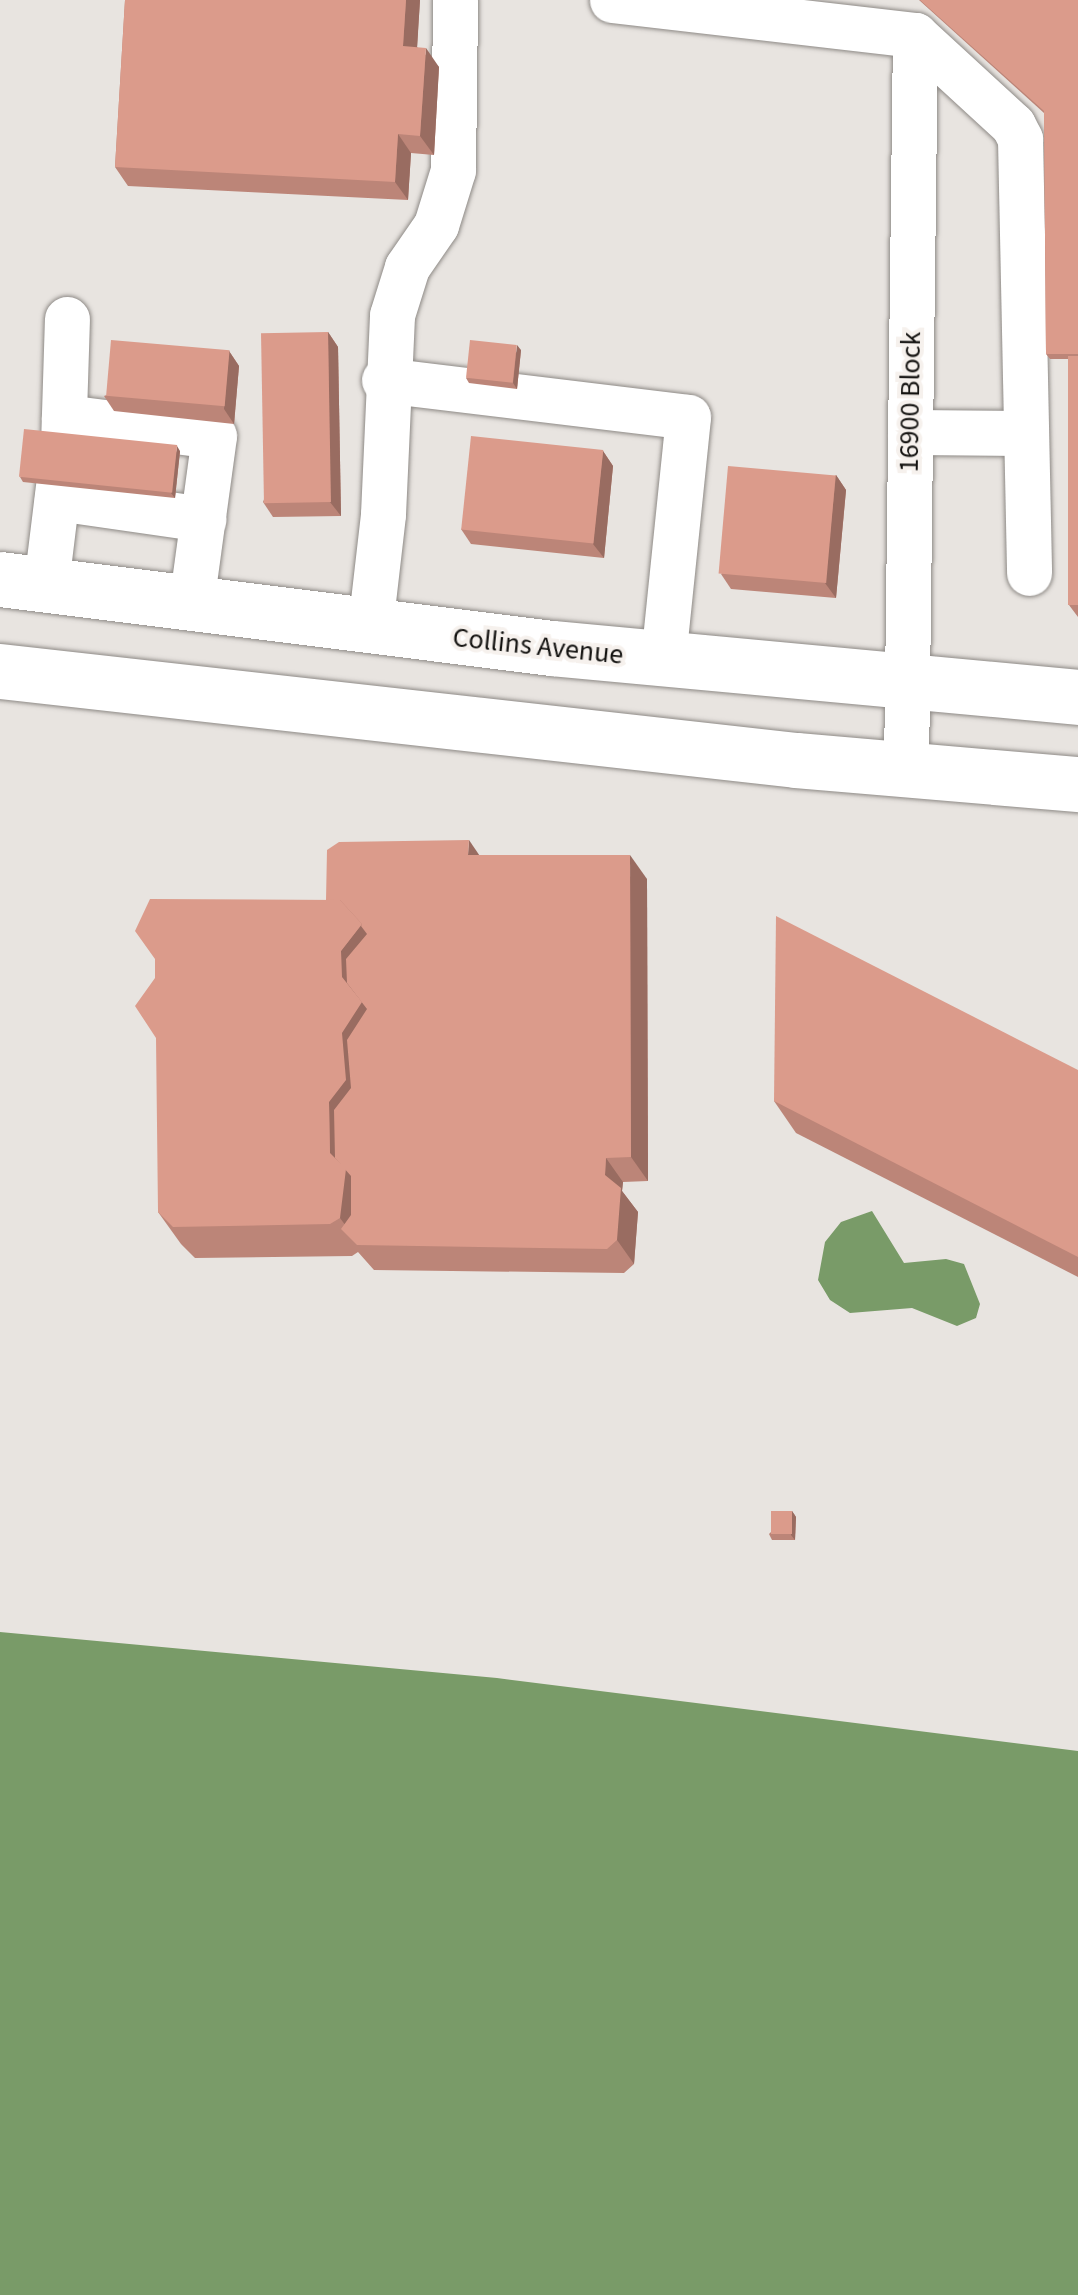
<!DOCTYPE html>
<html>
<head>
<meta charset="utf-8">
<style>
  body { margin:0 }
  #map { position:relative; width:1078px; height:2295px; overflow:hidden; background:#e8e4e0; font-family:"Source Sans 3",sans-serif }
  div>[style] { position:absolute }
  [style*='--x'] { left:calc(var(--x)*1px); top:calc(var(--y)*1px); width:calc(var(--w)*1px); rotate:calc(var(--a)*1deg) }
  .water>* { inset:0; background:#799b68 }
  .roads { filter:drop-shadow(0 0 2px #8e8a86) drop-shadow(0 0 2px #8e8a86) }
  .minor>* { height:45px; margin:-22.5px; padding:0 22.5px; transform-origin:22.5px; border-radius:22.5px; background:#fff }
  .major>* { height:55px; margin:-27.5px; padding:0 27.5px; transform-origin:27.5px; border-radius:27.5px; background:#fff }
  .wall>* { inset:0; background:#bc8578 }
  .shaded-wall>* { inset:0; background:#996c61 }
  .building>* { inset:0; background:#db9b8b; transform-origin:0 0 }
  span { translate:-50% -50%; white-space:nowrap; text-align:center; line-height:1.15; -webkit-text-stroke:8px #f6f1ed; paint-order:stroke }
  .street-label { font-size:28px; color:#131210 }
</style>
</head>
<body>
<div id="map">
  <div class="water">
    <div style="clip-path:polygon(872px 1211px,904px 1263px,946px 1259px,964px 1264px,980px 1304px,976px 1318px,957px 1326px,912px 1308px,850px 1313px,830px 1300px,818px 1280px,825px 1242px,841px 1222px)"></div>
    <div style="clip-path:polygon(0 1632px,497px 1678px,1078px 1751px,1078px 2295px,0 2295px)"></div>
  </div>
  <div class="roads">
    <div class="minor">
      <div style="--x:612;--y:0;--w:305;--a:6.6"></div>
      <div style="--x:915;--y:35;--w:133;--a:42.6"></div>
      <div style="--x:1013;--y:125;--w:16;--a:63"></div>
      <div style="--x:1020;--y:139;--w:434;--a:88.8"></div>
      <div style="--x:384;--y:380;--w:306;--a:6.9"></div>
      <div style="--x:688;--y:417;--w:243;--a:95.9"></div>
      <div style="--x:64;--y:417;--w:151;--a:7.2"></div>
      <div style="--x:214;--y:436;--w:169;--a:97.8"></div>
      <div style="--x:910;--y:432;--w:115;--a:0.5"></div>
      <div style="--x:57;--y:498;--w:148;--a:8.2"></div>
      <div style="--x:46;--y:584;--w:140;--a:-83"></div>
      <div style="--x:63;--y:445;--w:126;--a:-88.2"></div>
      <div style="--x:370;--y:627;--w:114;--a:-83.4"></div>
      <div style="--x:383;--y:514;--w:199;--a:-87.4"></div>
      <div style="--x:392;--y:315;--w:50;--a:-72.6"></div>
      <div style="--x:407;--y:267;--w:51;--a:-55.4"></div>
      <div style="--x:436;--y:225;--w:58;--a:-72.8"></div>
      <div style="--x:453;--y:170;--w:170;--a:-89.3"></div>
      <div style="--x:906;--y:769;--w:734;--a:-89.3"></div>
    </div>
    <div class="major">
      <div style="--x:0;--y:579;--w:556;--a:7.13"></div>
      <div style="--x:552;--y:648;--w:528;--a:5.32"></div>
      <div style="--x:0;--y:671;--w:801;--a:6.38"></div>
      <div style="--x:796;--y:760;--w:283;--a:4.9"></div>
    </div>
  </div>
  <div class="wall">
    <div style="clip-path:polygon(125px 0,420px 0,417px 47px,439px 67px,434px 155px,411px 153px,408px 200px,128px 186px,115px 167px)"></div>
    <div style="clip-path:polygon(919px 0,1078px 0,1078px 617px,1069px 605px,1068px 359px,1050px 359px,1046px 354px,1044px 113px)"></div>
    <div style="clip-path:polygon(328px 332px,338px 347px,341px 516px,273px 517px,263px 502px)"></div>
    <div style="clip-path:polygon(521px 350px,517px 389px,469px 383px,466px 378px)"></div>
    <div style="clip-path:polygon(229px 351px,239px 366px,234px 424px,114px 411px,104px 396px)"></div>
    <div style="clip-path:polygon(180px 451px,175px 498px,23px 482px,20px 477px)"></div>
    <div style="clip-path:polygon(603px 451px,613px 466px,604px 558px,471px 544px,461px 529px)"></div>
    <div style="clip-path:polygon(836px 475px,846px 490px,836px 598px,731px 589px,721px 574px)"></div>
    <div style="clip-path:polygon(479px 855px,647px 879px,648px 1181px,623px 1182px,622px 1191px,638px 1212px,634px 1264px,624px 1273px,374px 1270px,358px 1252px,352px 1256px,195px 1258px,181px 1244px,158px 1212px,326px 900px)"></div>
    <div style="clip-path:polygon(1078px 1070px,1078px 1277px,796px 1133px,774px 1101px)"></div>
    <div style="clip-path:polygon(792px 1511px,796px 1517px,795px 1540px,772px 1540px,769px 1534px)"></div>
  </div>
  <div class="shaded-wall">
    <div style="clip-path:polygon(406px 0,420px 0,416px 65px,403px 46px)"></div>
    <div style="clip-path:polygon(426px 48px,439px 67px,434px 155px,420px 136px)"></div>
    <div style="clip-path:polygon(398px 134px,411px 153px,408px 200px,395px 182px)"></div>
    <div style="clip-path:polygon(328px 332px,338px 347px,341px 516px,330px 502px)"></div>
    <div style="clip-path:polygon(517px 345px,521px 350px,517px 389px,513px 383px)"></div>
    <div style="clip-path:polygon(229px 351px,239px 366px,234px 424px,224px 409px)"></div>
    <div style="clip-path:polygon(177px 446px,180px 451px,175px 498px,171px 493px)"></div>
    <div style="clip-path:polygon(603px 451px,613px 466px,604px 558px,593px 544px)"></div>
    <div style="clip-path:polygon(836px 475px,846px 490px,836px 598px,825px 583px)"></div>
    <div style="clip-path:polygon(469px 840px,486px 865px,468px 855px)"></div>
    <div style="clip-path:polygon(630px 855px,647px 879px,648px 1181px,631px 1157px)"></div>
    <div style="clip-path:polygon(362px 924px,384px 956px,384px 1033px,360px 1245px,340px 1218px,330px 1153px,329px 1102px,342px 1033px,341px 951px)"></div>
    <div style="clip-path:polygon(606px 1158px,623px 1182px,622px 1191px,638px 1212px,634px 1264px,617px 1240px,605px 1175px)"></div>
    <div style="clip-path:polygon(792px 1511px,796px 1517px,795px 1540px,791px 1535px)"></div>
  </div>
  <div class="building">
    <div style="clip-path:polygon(125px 0,406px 0,403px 46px,426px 48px,420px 136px,398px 134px,395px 182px,115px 167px)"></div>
    <div style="clip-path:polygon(920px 0,1078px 0,1078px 354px,1046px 354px,1044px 111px)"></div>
    <div style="left:328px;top:332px;width:170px;height:67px;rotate:89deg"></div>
    <div style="left:111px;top:340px;width:119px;height:56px;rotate:5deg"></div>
    <div style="left:470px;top:340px;width:47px;height:38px;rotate:6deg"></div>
    <div style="left:1068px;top:356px;width:10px;height:249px"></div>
    <div style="left:24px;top:429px;width:154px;height:48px;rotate:6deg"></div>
    <div style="left:471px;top:436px;width:133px;height:94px;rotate:6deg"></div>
    <div style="left:728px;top:466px;width:108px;height:108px;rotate:5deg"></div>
    <div style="clip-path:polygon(469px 840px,468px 855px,630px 855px,631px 1157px,606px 1158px,605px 1175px,621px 1188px,617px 1240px,607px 1249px,357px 1245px,341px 1229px,351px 1215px,351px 1176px,335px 1158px,334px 1110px,351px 1088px,347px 1040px,367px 1009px,347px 983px,346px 959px,367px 934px,361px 926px,362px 924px,340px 900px,326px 900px,327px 850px,339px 842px)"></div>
    <div style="clip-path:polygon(150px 899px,340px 900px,362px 924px,341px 951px,342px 977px,362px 1002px,342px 1033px,346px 1080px,329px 1102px,330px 1153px,346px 1169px,340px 1218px,330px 1224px,173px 1227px,158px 1212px,156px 1038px,135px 1006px,155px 978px,155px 959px,135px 931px)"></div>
    <div style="clip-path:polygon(776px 916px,1078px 1070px,1078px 1257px,774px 1101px)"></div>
    <div style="left:771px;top:1511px;width:21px;height:23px"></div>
  </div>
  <div class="street-label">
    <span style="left:910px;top:402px;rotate:-89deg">16900 Block</span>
    <span style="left:538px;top:646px;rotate:6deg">Collins Avenue</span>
  </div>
</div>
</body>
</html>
